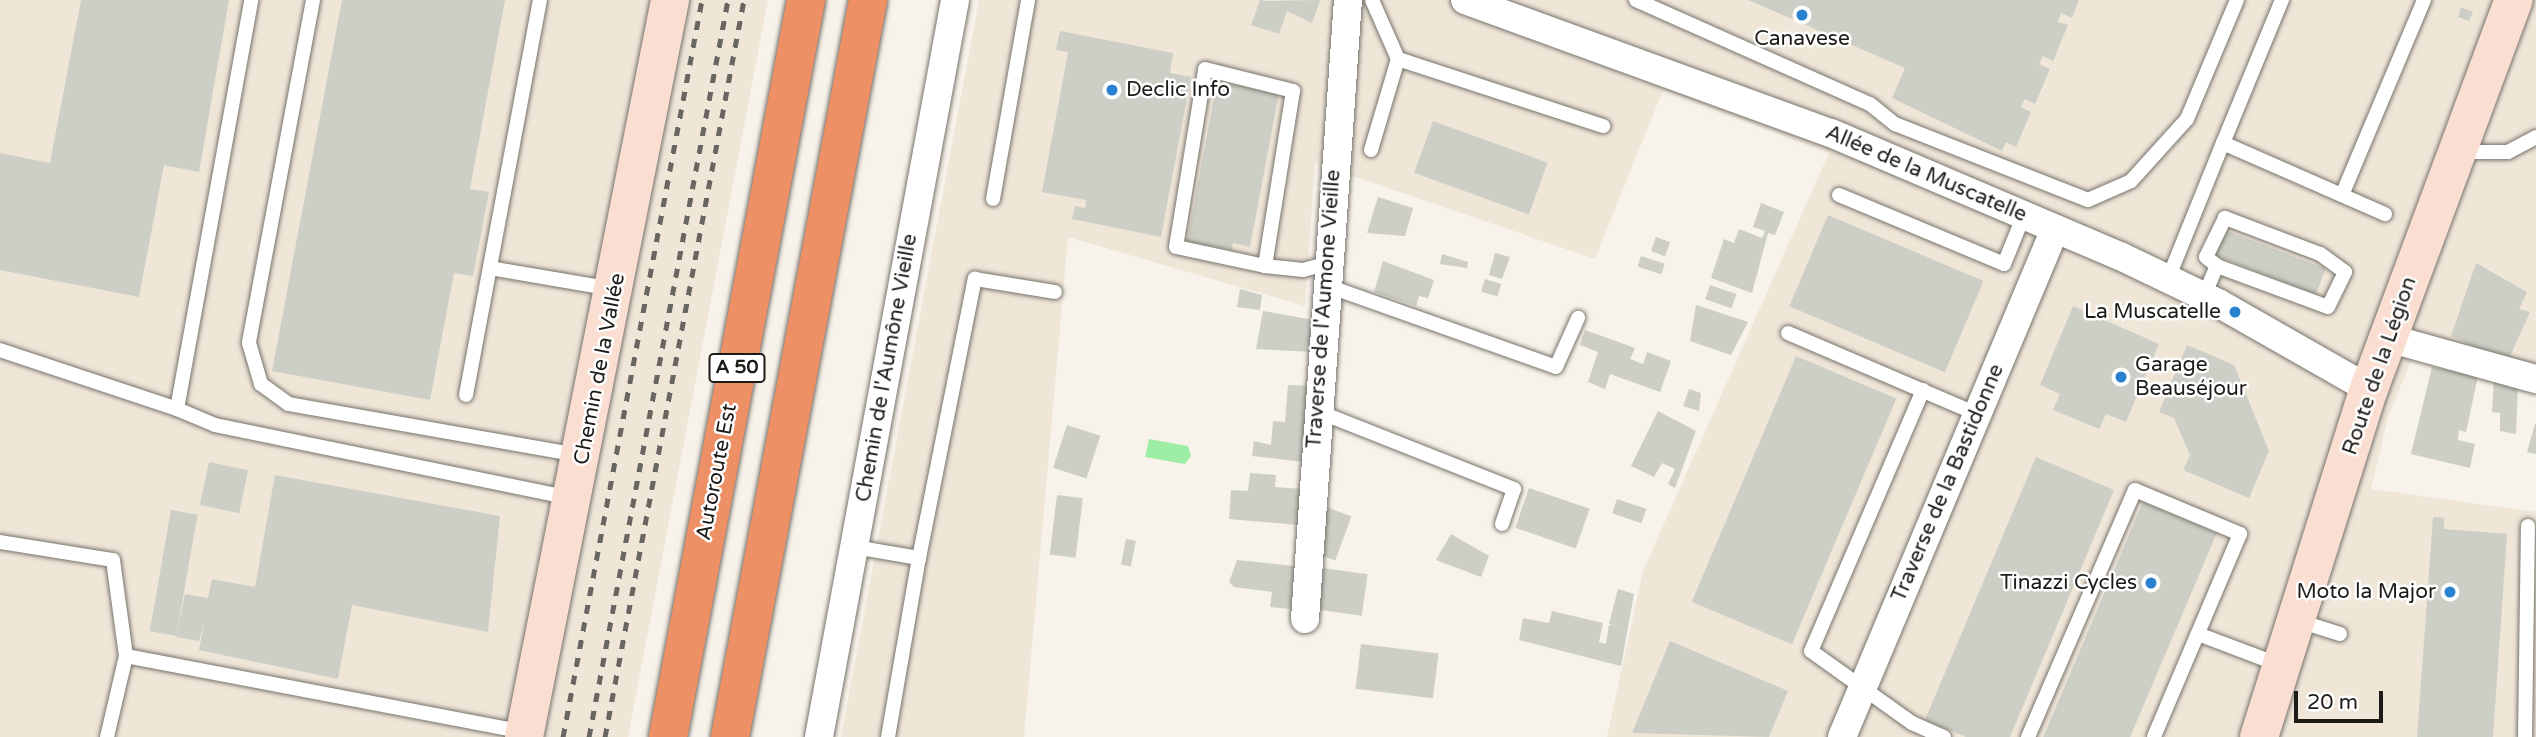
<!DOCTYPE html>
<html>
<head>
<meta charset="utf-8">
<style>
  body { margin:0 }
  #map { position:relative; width:2536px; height:737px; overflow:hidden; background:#f7f2ea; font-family:"Varela Round",sans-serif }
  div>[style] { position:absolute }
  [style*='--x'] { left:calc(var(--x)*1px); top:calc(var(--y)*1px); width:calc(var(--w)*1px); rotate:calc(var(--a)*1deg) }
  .built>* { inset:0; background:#efe6d8 }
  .water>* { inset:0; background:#9deea4 }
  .building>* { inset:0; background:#cdcec5; transform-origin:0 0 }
  .roads { filter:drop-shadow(0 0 2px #77736c) drop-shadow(0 0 2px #77736c) }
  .lane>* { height:14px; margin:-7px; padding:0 7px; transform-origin:7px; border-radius:7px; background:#fff }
  .street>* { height:28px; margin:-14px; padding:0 14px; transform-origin:14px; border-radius:14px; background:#fff }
  .secondary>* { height:38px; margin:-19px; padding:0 19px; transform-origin:19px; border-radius:19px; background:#faded1 }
  .highway>* { height:38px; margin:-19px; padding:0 19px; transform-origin:19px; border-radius:19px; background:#ed9066 }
  .rail>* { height:5px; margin-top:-2.5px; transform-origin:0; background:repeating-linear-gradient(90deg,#696661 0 9px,transparent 0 18px) }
  .dots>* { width:19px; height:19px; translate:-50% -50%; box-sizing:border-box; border:4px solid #fff; border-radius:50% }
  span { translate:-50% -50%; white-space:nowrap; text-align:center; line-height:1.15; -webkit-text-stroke:5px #fff; paint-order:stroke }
  .shield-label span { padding:2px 5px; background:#fff; border:2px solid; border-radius:5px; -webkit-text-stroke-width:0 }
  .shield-label { font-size:19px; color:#1d1b18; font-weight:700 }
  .poi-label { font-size:21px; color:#1d1b18 }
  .left { translate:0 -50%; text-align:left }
  .right { translate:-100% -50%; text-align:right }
  .street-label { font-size:21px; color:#1d1b18 }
  .scale { position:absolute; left:2294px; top:691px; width:89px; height:32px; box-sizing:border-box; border:4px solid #1d1b18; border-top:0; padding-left:9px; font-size:21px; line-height:24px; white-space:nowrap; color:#1d1b18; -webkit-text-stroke:5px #fff; paint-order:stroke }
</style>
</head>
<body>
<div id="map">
  <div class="built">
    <div style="clip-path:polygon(0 0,768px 0,628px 737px,0 737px)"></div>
    <div style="clip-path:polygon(979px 0,2536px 0,2536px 361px,2530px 370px,2420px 339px,2388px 417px,2371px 489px,2536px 512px,2536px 737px,1607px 737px,1643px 571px,1829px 153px,1663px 90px,1595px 259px,1315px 163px,1305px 306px,1068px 237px,1024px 737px,841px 737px)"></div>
  </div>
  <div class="water">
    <div style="clip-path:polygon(1149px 439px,1188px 446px,1191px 456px,1185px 464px,1145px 457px)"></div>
  </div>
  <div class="building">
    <div style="clip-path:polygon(81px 0,229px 0,199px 172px,164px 165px,139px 297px,0 270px,0 153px,50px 163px)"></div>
    <div style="clip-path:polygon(342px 0,505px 0,470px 189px,489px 192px,473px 276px,454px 273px,430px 400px,272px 371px)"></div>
    <div style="clip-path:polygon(1260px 0,1266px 1px,1320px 0,1312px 23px,1287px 11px,1279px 34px,1251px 25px)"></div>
    <div style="clip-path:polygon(1748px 0,2079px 0,2072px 18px,2061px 13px,2058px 22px,2068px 25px,2053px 61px,2043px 56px,2039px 64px,2050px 69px,2035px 104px,2025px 99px,2021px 107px,2031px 112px,2016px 147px,2006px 142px,2002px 151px,1892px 98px,1905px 68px)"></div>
    <div style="clip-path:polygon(2461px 7px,2473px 12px,2469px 21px,2458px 17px)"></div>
    <div style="clip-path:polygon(1060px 31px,1173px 53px,1170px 73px,1191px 77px,1161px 237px,1072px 219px,1075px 206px,1085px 208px,1086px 200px,1042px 192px,1068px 52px,1056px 50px)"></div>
    <div style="clip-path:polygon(1217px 82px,1279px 93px,1250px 247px,1233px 243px,1232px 250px,1187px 242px)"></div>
    <div style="left:1433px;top:121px;width:122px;height:55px;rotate:20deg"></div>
    <div style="clip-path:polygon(1378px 197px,1413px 208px,1405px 236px,1367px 233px)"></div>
    <div style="clip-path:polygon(1761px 203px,1784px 212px,1775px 235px,1768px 233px,1752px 293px,1711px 278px,1724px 239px,1734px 243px,1739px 229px,1762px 238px,1765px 231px,1753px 227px)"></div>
    <div style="left:1828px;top:215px;width:169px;height:99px;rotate:23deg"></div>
    <div style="left:2222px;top:229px;width:111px;height:27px;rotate:21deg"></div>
    <div style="left:1656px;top:237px;width:15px;height:15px;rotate:20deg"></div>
    <div style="clip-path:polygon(1495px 253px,1510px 257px,1502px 279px,1489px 275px)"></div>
    <div style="clip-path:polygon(1442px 254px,1468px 262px,1467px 268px,1440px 264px)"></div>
    <div style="left:1641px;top:256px;width:25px;height:11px;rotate:18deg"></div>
    <div style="clip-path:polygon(1383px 261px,1434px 280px,1428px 298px,1419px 296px,1416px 306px,1374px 292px)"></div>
    <div style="clip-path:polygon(2476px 263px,2527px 292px,2519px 309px,2530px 312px,2508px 361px,2451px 336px)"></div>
    <div style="left:1485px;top:279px;width:17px;height:13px;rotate:17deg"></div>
    <div style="left:1710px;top:285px;width:28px;height:15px;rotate:19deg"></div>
    <div style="clip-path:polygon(1240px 289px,1262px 295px,1260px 310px,1237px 307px)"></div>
    <div style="clip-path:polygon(1696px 305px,1748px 322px,1731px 355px,1690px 341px)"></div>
    <div style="clip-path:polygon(2073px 306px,2159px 344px,2126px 422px,2106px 414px,2099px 429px,2053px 410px,2060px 394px,2040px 385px)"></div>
    <div style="clip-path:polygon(1263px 311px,1314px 320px,1312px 352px,1256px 349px)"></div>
    <div style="clip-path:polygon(1585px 330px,1635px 348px,1630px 359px,1643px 364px,1647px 352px,1671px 361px,1660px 392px,1610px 374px,1605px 389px,1588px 382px,1598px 352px,1580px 345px)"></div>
    <div style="clip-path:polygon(2187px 345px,2234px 365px,2269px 451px,2249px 498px,2183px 470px,2190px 455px,2174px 418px,2159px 412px)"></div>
    <div style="left:1796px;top:356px;width:109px;height:267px;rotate:23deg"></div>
    <div style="clip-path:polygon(2432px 367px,2478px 376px,2466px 432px,2459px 430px,2458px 440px,2475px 444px,2470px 468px,2411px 454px)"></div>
    <div style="clip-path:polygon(2494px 380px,2518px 384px,2516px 434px,2500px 431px,2500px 413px,2492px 412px)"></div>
    <div style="clip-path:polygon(1288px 385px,1309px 386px,1304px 462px,1252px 456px,1254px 441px,1271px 445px,1273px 421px,1285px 422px)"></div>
    <div style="clip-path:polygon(1689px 389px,1701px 393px,1699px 411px,1683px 406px)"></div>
    <div style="clip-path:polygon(1658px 411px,1696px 431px,1675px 488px,1668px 484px,1675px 469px,1662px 463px,1654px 477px,1631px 466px)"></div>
    <div style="clip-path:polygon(2535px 424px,2536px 424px,2536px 454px,2527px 452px)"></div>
    <div style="left:1067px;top:425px;width:35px;height:45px;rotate:18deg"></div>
    <div style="clip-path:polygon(2036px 457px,2114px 490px,2010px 737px,1966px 737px,1925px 720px)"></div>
    <div style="left:209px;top:462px;width:40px;height:44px;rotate:12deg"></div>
    <div style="clip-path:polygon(1250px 473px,1276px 475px,1275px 487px,1302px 489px,1299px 525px,1229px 519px,1231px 490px,1248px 491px)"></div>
    <div style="clip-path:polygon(275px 475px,500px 516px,488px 632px,352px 605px,338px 679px,199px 650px,204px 623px,199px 641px,176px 637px,185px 594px,208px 598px,212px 579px,255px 587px)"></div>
    <div style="left:1529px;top:488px;width:64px;height:42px;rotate:19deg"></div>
    <div style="left:1057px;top:495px;width:26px;height:60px;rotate:7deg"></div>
    <div style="left:1617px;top:499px;width:31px;height:15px;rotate:19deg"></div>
    <div style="left:2143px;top:502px;width:80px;height:255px;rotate:23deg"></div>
    <div style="left:1326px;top:507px;width:27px;height:47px;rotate:20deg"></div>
    <div style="left:171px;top:510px;width:27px;height:123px;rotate:10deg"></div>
    <div style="clip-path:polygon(2433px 517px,2444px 518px,2444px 529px,2507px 534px,2493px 737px,2417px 737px)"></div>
    <div style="clip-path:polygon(1451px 534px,1489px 556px,1481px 577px,1436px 560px)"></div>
    <div style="left:1126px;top:539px;width:10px;height:26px;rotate:11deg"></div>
    <div style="clip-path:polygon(1237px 560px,1295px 566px,1291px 609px,1270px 607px,1272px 592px,1234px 587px,1229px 582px)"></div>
    <div style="left:1323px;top:568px;width:45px;height:42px;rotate:8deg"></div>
    <div style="clip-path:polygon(1618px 589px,1634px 594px,1621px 666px,1519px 640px,1523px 618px,1549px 623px,1552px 611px,1603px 623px,1599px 642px,1606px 644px,1609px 625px,1617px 626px,1609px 624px)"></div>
    <div style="clip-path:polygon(1670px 641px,1788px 691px,1769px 737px,1632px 733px)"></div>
    <div style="left:1361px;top:644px;width:78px;height:45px;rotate:7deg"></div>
  </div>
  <div class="roads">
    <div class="lane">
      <div style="--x:313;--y:0;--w:349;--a:100.6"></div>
      <div style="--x:249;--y:343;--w:43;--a:73.7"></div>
      <div style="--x:261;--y:384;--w:34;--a:36"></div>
      <div style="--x:289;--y:404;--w:293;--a:10"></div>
      <div style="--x:1636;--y:0;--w:256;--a:24"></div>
      <div style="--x:1870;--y:104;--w:32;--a:39"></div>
      <div style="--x:1895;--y:124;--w:207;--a:21.5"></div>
      <div style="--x:2088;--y:200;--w:47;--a:-23.8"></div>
      <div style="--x:2131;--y:181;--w:84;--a:-47.9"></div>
      <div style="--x:2187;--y:119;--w:129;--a:-67.2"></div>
      <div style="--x:1398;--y:59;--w:216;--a:18.1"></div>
      <div style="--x:2223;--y:143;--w:155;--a:-67.6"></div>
      <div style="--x:1371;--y:150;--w:95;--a:-73.5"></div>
      <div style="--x:1398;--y:59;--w:64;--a:-113.8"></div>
      <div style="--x:2459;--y:152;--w:49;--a:0"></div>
      <div style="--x:2508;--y:152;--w:32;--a:-28"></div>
      <div style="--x:1839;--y:195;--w:179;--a:22.7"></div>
      <div style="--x:2004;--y:264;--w:53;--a:-67.8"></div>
      <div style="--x:2342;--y:195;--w:212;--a:-67.2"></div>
      <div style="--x:993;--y:199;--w:202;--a:-80"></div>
      <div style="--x:1265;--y:266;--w:91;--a:-167.9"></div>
      <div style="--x:1176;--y:247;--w:180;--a:-80.7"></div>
      <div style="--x:1205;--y:69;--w:91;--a:14"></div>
      <div style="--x:1293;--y:91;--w:177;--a:99.1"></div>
      <div style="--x:1265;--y:266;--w:38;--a:6"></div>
      <div style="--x:1303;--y:270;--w:24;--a:-15"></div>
      <div style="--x:490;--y:268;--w:125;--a:9.7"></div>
      <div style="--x:2168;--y:279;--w:147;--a:-68"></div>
      <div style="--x:2223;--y:143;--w:177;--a:23.7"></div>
      <div style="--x:1325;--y:285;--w:245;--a:19.5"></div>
      <div style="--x:1556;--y:367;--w:54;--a:-65.8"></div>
      <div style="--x:2204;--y:296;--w:33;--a:-67"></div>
      <div style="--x:2217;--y:266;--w:118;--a:20.3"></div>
      <div style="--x:2328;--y:307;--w:39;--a:-64"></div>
      <div style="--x:2345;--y:272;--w:31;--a:-144"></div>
      <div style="--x:2320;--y:254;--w:102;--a:-159.2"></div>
      <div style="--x:2225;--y:218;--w:43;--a:116"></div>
      <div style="--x:2206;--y:257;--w:14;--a:39"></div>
      <div style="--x:1788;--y:333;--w:206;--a:23.2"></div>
      <div style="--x:0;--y:350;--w:187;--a:18.4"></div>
      <div style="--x:177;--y:409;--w:416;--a:-79.7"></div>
      <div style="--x:1923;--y:390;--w:284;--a:113.2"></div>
      <div style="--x:1811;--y:651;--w:124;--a:35.5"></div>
      <div style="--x:1912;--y:723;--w:35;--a:24"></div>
      <div style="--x:466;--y:395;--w:402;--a:-79.4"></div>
      <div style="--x:177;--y:409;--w:41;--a:22.8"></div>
      <div style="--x:215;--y:425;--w:363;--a:11.6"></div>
      <div style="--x:1317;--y:411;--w:212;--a:21.6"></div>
      <div style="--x:1514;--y:489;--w:37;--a:109"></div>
      <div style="--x:0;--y:542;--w:114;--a:9.1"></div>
      <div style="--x:113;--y:560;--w:97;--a:82.3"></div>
      <div style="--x:126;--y:656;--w:405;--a:10.8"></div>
      <div style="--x:855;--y:547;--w:65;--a:9.8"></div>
      <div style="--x:919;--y:558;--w:285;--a:-78.7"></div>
      <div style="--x:975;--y:279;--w:81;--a:9.2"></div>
      <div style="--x:2299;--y:621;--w:43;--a:17.6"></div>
      <div style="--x:2198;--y:634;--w:88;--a:20.7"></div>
      <div style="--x:107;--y:737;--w:83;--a:-76.8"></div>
      <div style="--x:888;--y:737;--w:182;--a:-80.2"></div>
      <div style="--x:2028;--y:737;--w:269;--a:-66.6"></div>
      <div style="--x:2135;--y:490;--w:114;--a:22.7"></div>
      <div style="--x:2240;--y:534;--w:220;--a:113"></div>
      <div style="--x:2525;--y:737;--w:211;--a:-89.2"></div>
    </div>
    <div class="street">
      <div style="--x:1465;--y:0;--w:389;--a:20"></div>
      <div style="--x:1831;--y:133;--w:316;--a:23.1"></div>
      <div style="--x:2122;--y:257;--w:106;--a:25.6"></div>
      <div style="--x:2218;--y:303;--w:174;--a:29.7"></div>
      <div style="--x:2388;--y:338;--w:154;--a:15.5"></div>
      <div style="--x:1305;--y:619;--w:620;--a:-86.03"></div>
      <div style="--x:819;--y:737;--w:749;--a:-79.54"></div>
      <div style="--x:1842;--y:737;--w:551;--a:-67.25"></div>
    </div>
    <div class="secondary">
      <div style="--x:524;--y:737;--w:751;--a:-78.79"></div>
      <div style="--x:2259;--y:737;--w:365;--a:-72.5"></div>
      <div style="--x:2369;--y:389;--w:415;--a:-69.6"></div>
    </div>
    <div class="highway">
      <div style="--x:668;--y:737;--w:750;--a:-79.39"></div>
      <div style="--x:730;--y:737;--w:750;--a:-79.39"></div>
    </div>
  </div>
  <div class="rail">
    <div style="--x:563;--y:737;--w:750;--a:-79.32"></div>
    <div style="--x:589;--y:737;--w:750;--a:-79.32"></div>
    <div style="--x:605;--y:737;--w:750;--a:-79.32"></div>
  </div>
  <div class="dots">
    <div style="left:1802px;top:15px;background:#2783d0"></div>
    <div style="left:1112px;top:90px;background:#2783d0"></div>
    <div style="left:2235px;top:312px;background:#2783d0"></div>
    <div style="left:2121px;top:377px;background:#2783d0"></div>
    <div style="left:2151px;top:583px;background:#2783d0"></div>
    <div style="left:2450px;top:592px;background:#2783d0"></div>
  </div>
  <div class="shield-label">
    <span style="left:737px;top:368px">A 50</span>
  </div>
  <div class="poi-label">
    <span style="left:1802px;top:39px">Canavese</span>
    <span class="left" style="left:1126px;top:90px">Declic Info</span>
    <span class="right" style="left:2221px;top:312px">La Muscatelle</span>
    <span class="left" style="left:2135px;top:377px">Garage<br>Beauséjour</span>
    <span class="right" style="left:2137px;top:583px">Tinazzi Cycles</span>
    <span class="right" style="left:2436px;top:592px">Moto la Major</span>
  </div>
  <div class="street-label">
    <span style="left:1926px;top:174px;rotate:23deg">Allée de la Muscatelle</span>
    <span style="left:1324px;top:309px;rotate:-86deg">Traverse de l'Aumone Vieille</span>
    <span style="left:2380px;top:366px;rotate:-71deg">Route de la Légion</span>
    <span style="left:887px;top:368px;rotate:-80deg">Chemin de l'Aumône Vieille</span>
    <span style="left:600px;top:369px;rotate:-79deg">Chemin de la Vallée</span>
    <span style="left:717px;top:472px;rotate:-79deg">Autoroute Est</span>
    <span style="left:1948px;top:483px;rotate:-67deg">Traverse de la Bastidonne</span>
  </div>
  <div class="scale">20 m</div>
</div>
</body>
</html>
